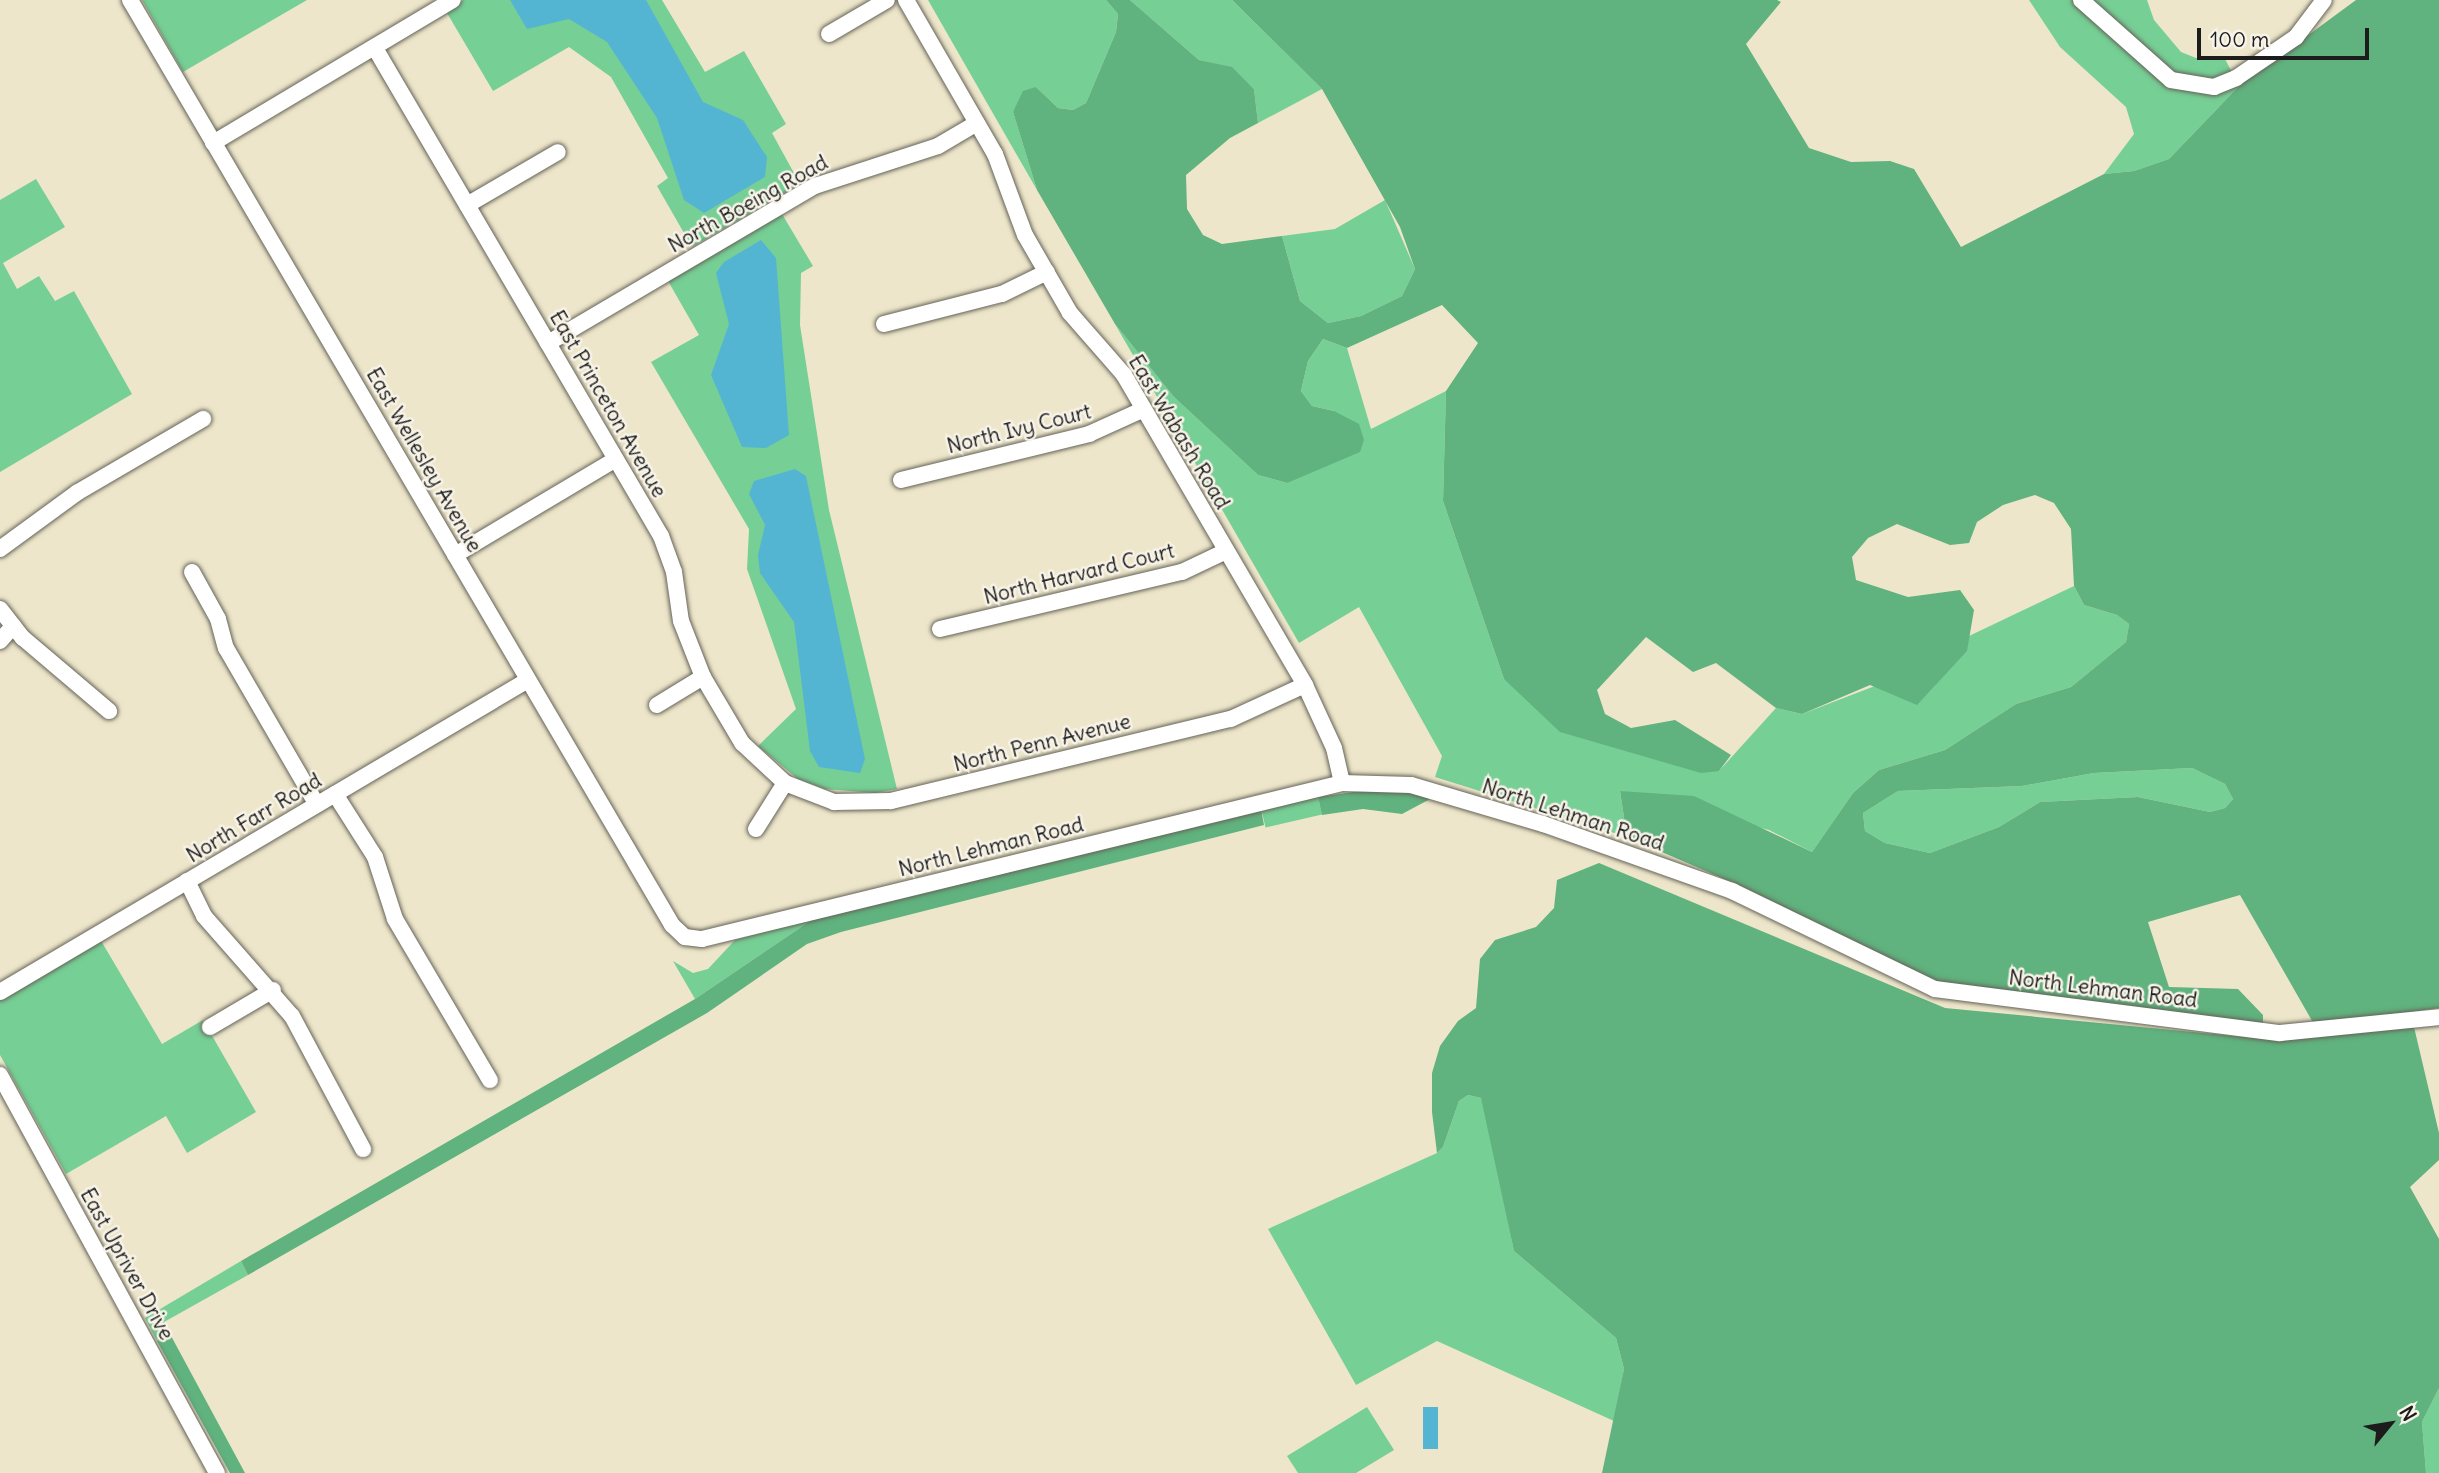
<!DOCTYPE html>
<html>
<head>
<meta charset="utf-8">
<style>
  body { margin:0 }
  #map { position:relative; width:2439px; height:1473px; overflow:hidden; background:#ede6ca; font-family:Delius,sans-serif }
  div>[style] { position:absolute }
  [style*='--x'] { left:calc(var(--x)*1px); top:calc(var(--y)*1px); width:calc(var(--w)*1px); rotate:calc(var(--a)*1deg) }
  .green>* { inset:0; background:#76cf95; transform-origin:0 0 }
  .forest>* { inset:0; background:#60b27e }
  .water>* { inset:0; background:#54b5d2; transform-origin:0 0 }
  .roads { filter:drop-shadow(0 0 2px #656359) drop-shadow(0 0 2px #656359) }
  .minor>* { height:16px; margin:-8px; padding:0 8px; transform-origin:8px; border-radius:8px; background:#fff }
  span { translate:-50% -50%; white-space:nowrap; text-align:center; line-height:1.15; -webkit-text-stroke:5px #f7f3e8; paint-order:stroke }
  .street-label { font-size:21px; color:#1c1c1c }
  .north { position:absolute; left:2355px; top:1389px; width:70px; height:70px; -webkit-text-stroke:5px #f7f3e8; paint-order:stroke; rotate:60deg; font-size:19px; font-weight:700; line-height:28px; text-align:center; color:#1c1c1c }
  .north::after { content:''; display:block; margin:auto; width:24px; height:32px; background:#1c1c1c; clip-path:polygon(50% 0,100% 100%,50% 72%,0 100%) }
  .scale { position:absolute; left:2197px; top:28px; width:172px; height:32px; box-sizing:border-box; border:4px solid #1c1c1c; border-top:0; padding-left:9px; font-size:21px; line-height:24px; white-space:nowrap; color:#1c1c1c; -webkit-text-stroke:5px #f7f3e8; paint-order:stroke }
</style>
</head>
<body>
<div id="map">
  <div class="green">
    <div style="clip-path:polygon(142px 0,307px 0,183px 72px)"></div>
    <div style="clip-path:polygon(463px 0,662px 0,705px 72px,744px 51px,786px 124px,772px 133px,800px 184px,692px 247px,657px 186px,668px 178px,611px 77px,569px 47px,493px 91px,447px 13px)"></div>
    <div style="clip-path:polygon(928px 0,1106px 0,1118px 14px,1116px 32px,1086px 103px,1073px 110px,1058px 108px,1036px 87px,1013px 112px,1037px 190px)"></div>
    <div style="clip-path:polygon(1130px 0,1232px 0,1322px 89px,1258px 123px,1254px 89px,1232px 68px,1199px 60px)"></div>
    <div style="clip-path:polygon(2029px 0,2147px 0,2154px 20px,2181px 52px,2196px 58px,2224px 57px,2239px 86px,2169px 159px,2134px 171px,2104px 174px,2134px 134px,2126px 107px,2060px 47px)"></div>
    <div style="clip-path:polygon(36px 179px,65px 227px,3px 263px,17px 289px,39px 276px,55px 301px,74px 291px,132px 394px,0 472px,0 200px)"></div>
    <div style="clip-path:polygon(1385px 200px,1415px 269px,1402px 296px,1361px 316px,1328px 323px,1300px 301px,1282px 236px,1335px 229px)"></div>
    <div style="clip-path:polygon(782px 214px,813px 266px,801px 273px,800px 325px,829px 510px,897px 789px,875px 793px,825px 789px,798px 779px,758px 746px,796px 709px,747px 569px,749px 529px,651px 362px,699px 335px,668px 281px)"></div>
    <div style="clip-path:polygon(1115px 324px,1174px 397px,1258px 475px,1287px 483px,1334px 411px,1312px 406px,1301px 391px,1308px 361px,1323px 339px,1347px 348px,1371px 429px,1446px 391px,1443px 501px,1504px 679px,1719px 771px,1776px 708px,1802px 714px,1966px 651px,1969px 636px,2074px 586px,2084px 605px,2117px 615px,2129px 624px,2126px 642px,2071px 687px,2016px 704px,1945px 750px,1879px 770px,1853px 793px,1812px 852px,1769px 830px,1620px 791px,1627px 837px,1435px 777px,1442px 756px,1359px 607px,1299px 643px)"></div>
    <div style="clip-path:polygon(2192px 768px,2225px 784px,2233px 799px,2225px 808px,2210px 812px,2138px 797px,2040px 802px,1999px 827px,1930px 853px,1885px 843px,1865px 831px,1863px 813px,1898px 791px,2022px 786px,2094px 773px)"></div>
    <div style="left:1318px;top:797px;width:18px;height:58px;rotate:77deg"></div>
    <div style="clip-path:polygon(816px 917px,695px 999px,673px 961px,693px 973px,708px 969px,735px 940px)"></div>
    <div style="clip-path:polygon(100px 939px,162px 1044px,203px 1020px,256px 1112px,187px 1153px,166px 1116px,66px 1174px,0 1055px,0 998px)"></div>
    <div style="clip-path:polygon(1468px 1095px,1481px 1098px,1486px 1110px,1514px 1251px,1616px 1338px,1624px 1369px,1614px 1421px,1437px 1341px,1356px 1385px,1268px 1229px,1437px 1153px,1443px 1147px,1459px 1101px)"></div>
    <div style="clip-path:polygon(241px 1261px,248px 1275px,164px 1322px,170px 1334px,157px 1341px,145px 1318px)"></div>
    <div style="clip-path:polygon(2439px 1388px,2439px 1473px,2426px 1473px,2422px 1422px)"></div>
    <div style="clip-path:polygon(1367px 1407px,1394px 1450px,1356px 1473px,1298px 1473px,1287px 1456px)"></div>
  </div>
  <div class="forest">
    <div style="clip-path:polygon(evenodd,1106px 0,1130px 0,1199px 60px,1232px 67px,1254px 89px,1258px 123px,1230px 138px,1186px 175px,1187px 209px,1203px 235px,1222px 244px,1282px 236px,1300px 301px,1328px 323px,1361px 316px,1402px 296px,1415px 269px,1400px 227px,1322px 89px,1232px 0,1777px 0,1781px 2px,1746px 44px,1809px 148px,1851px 162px,1890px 161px,1914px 169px,1961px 247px,2104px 174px,2134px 171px,2169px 159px,2239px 86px,2356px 0,2439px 0,2439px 1008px,2315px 1026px,2240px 895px,2148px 922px,2169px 987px,2238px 989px,2263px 1015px,2263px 1026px,1950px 988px,1743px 887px,1627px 837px,1620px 791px,1694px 796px,1812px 852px,1853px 793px,1879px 770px,1945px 750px,2016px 704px,2071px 687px,2126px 642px,2129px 624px,2117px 615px,2084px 605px,2074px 586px,2071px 529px,2054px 503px,2035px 495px,2003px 505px,1977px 522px,1969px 543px,1950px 545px,1897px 524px,1868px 538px,1852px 557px,1856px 580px,1908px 597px,1960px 590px,1974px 610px,1967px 651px,1917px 705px,1870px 685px,1802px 714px,1776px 708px,1716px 663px,1693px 672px,1646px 637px,1597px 690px,1605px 714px,1631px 728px,1675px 720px,1731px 755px,1719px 771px,1701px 773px,1560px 732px,1504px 679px,1443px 501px,1446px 391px,1478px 343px,1442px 305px,1347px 348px,1323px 339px,1308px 361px,1301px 391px,1312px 406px,1334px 411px,1359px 424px,1364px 440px,1360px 452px,1287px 483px,1258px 475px,1174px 397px,1115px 324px,1037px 190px,1013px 112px,1023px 91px,1036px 87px,1058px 108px,1073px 110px,1086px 103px,1116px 32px,1118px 14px,1106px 0,2192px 768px,2225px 784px,2233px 799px,2225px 808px,2210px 812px,2138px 797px,2040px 802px,1999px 827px,1930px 853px,1885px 843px,1865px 831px,1863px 813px,1898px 791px,2022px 786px,2094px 773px,2192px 768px)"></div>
    <div style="clip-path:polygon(1367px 790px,1403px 792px,1432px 798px,1402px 814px,1363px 809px,1322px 815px,1318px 797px)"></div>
    <div style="clip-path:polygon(1261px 809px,1264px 825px,841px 932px,807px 944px,707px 1013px,248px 1275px,241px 1261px,695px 999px,816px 917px)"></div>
    <div style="clip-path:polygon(1599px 863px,1945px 1008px,2276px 1040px,2414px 1027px,2439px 1133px,2439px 1160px,2410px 1187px,2439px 1239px,2439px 1388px,2422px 1422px,2426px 1473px,1602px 1473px,1624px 1369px,1616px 1338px,1514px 1251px,1481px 1098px,1468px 1095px,1459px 1101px,1443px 1147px,1437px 1153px,1432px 1112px,1432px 1073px,1440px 1046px,1458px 1021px,1476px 1008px,1480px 959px,1495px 940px,1536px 927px,1554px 908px,1557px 880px)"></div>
    <div style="clip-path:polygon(170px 1334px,245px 1473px,230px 1473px,157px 1341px)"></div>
  </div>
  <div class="water">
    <div style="clip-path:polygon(510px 0,646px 0,703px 102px,743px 120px,767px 157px,765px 177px,704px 213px,684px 200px,657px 118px,607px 42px,569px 19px,527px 29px)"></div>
    <div style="clip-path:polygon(761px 240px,776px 258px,789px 435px,766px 448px,742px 447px,711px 375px,729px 324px,716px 273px,724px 262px)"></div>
    <div style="clip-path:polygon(795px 469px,806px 476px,865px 759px,860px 773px,819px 767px,810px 751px,794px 622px,760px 573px,758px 555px,765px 525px,749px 494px,754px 481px)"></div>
    <div style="left:1423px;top:1407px;width:15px;height:42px"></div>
  </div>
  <div class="roads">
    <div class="minor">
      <div style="--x:130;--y:0;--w:1072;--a:59.63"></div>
      <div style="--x:672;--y:925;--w:18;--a:43"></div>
      <div style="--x:685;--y:937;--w:17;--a:7"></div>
      <div style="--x:702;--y:939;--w:659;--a:-13.7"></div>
      <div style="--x:1342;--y:783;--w:69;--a:1.7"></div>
      <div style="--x:1411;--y:785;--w:138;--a:16.5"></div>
      <div style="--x:1543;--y:824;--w:201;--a:19.5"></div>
      <div style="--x:1732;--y:891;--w:225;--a:25.8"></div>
      <div style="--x:1935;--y:989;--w:348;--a:7.3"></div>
      <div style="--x:2280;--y:1033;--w:160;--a:-5.7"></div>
      <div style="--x:906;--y:0;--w:178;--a:60"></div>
      <div style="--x:995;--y:154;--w:86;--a:69.7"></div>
      <div style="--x:1025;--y:235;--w:90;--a:60"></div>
      <div style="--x:1070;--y:313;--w:82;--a:48.9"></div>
      <div style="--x:1124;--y:375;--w:359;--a:59.7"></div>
      <div style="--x:1305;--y:685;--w:69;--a:65.3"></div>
      <div style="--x:1334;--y:748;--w:36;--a:77"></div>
      <div style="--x:2081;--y:0;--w:120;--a:41.6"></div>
      <div style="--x:2171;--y:80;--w:44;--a:9.2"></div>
      <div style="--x:2214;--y:87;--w:24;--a:-22"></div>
      <div style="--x:2236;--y:78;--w:73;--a:-34.3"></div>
      <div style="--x:2296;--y:37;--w:46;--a:-52.9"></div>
      <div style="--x:829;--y:34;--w:67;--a:-30.4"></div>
      <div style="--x:375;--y:48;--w:566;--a:59.63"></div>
      <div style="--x:661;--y:536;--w:38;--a:70"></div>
      <div style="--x:674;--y:572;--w:49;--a:81.9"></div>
      <div style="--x:681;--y:621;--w:60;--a:68.6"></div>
      <div style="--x:703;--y:677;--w:77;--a:59.4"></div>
      <div style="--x:742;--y:743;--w:59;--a:42.9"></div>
      <div style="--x:785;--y:783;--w:53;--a:21.2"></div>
      <div style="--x:834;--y:802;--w:57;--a:-1"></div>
      <div style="--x:891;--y:801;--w:350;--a:-13.6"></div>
      <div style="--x:1231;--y:719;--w:81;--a:-24.7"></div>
      <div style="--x:213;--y:143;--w:279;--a:-30.8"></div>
      <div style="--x:467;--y:205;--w:105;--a:-30.2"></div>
      <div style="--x:884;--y:324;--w:122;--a:-14.3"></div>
      <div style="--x:1002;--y:294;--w:50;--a:-26.1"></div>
      <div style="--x:548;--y:343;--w:310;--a:-30.5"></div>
      <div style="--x:815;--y:186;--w:129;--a:-18"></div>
      <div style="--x:938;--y:146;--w:45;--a:-30.5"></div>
      <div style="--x:901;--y:480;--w:194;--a:-13.7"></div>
      <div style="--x:1089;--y:434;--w:60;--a:-24.4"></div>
      <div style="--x:0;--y:549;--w:97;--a:-36.2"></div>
      <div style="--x:78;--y:492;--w:145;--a:-30.3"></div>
      <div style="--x:455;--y:555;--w:187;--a:-30.8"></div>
      <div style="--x:192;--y:572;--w:54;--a:61"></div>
      <div style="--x:218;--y:619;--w:30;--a:75"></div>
      <div style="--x:226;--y:648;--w:181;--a:59.9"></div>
      <div style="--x:0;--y:609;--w:37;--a:52"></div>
      <div style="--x:23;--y:638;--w:113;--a:40.3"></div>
      <div style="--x:940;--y:629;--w:249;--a:-13.3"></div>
      <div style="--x:1182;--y:572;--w:49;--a:-25.5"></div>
      <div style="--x:0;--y:641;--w:20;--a:-49"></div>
      <div style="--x:657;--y:705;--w:54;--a:-31.3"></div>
      <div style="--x:335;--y:794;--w:75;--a:57.6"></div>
      <div style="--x:375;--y:857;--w:65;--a:72.1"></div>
      <div style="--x:395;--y:919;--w:187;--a:59.5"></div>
      <div style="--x:756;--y:829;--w:54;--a:-57.8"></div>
      <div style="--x:187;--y:881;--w:39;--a:64"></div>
      <div style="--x:204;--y:916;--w:133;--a:48.7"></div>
      <div style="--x:292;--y:1016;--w:151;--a:61.9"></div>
      <div style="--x:0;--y:992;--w:613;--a:-30.58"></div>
      <div style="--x:210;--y:1027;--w:73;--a:-30.4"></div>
      <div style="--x:0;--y:1075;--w:453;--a:61.4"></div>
    </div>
  </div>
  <div class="street-label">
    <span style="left:748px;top:204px;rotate:-29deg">North Boeing Road</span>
    <span style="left:608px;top:404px;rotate:60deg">East Princeton Avenue</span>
    <span style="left:1019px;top:429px;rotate:-14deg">North Ivy Court</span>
    <span style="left:1179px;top:432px;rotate:59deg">East Wabash Road</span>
    <span style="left:424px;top:460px;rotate:60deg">East Wellesley Avenue</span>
    <span style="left:1079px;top:574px;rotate:-14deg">North Harvard Court</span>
    <span style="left:1042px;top:743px;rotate:-14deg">North Penn Avenue</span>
    <span style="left:1573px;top:815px;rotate:18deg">North Lehman Road</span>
    <span style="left:254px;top:818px;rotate:-31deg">North Farr Road</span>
    <span style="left:991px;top:847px;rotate:-14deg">North Lehman Road</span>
    <span style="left:2103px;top:989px;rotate:7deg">North Lehman Road</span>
    <span style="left:127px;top:1264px;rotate:61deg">East Upriver Drive</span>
  </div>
  <div class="north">N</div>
  <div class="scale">100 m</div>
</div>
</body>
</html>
